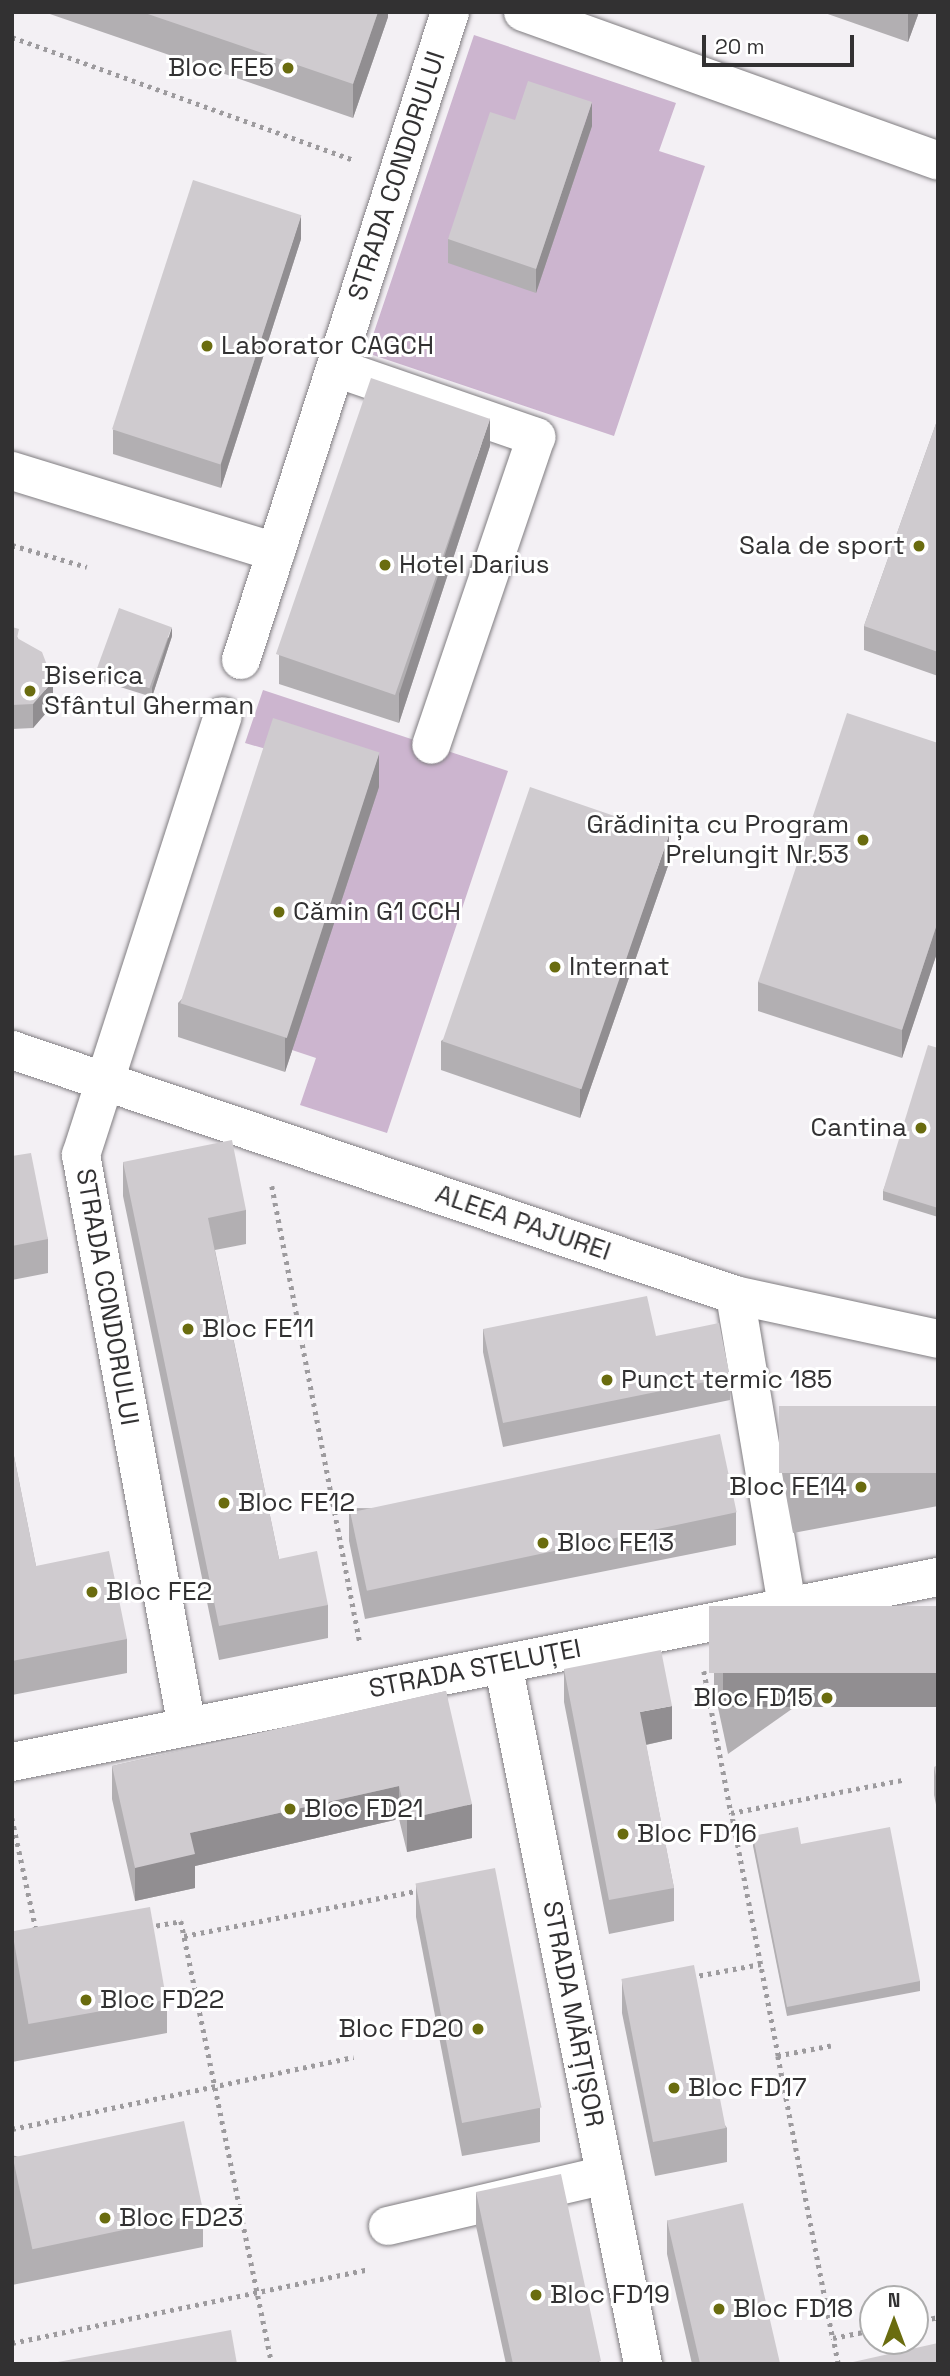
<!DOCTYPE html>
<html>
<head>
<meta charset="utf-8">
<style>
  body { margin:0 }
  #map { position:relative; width:950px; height:2376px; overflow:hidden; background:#f3f0f4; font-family:"Space Grotesk",sans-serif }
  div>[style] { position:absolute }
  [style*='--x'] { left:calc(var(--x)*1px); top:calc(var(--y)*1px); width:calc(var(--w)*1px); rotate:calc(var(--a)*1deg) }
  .green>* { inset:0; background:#ccb5cf }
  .path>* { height:4.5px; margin-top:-2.25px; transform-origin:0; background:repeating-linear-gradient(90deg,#9d9b9e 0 3.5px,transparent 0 8.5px) }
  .roads { filter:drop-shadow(0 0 2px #807d81) drop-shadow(0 0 2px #807d81) }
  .minor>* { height:38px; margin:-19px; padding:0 19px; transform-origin:19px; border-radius:19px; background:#fff }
  .wall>* { inset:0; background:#b2afb2 }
  .shaded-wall>* { inset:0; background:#918e91; transform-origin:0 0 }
  .building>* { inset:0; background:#cfcbcf; transform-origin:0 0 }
  .dots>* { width:19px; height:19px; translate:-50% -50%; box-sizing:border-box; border:4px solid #fff; border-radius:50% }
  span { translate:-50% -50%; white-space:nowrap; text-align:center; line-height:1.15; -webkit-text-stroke:6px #fff; paint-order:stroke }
  .poi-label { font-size:26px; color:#323132 }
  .right { translate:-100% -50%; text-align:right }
  .left { translate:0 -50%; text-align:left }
  .street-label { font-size:26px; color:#323132 }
  .frame { position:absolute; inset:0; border:14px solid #323132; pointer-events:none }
  .north { position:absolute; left:859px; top:2285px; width:70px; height:70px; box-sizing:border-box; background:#fff; border:2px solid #adadad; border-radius:50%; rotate:0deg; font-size:19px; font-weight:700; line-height:28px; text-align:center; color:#323132 }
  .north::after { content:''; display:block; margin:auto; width:24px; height:32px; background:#6a6c0f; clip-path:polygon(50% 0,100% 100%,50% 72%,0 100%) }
  .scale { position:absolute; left:702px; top:35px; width:152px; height:32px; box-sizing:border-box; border:4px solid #323132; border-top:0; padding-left:9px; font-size:21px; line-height:24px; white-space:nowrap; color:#323132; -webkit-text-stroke:5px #fff; paint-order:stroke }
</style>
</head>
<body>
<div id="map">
  <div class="green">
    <div style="clip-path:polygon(474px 35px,676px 103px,659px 151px,705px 166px,614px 436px,367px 353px)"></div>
    <div style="clip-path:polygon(263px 690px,508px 771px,387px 1133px,300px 1105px,316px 1058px,292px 1050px,273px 751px,245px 743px)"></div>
  </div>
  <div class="path">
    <div style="--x:12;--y:37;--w:363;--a:19.8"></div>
    <div style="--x:12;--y:545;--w:78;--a:16.3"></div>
    <div style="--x:272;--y:1186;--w:467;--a:79.1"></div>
    <div style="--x:704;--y:1671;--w:145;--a:79.2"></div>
    <div style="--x:12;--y:1818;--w:119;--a:77.8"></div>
    <div style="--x:148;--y:1927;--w:34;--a:-10"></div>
    <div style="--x:181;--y:1921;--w:452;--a:78.4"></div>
    <div style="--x:184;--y:1936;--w:240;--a:-11"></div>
    <div style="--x:691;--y:1977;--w:71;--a:-10.5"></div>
    <div style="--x:831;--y:2046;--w:54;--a:169.3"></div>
    <div style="--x:778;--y:2056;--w:248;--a:-100.9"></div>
    <div style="--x:731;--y:1813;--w:175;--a:-10.9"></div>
    <div style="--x:778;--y:2056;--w:287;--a:79"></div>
    <div style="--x:12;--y:2129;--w:349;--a:-11.9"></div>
    <div style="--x:915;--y:2322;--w:24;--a:-12"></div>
    <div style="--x:12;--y:2343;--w:364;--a:-11.7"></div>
    <div style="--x:838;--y:2364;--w:26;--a:-101"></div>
    <div style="--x:833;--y:2338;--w:41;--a:-11.3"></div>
  </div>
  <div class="roads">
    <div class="minor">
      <div style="--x:523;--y:12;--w:441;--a:19.7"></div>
      <div style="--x:336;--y:368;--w:212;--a:19"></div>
      <div style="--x:536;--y:437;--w:325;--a:108.8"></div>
      <div style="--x:12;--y:471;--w:276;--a:17.1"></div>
      <div style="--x:241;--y:660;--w:681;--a:-72.12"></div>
      <div style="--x:12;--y:1050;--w:763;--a:18.72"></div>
      <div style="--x:735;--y:1295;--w:316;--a:80.5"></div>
      <div style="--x:735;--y:1295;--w:208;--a:12.2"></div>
      <div style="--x:503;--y:1664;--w:714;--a:78.69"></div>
      <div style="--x:187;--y:1727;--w:582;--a:-100.5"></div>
      <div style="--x:81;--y:1155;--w:461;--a:-72.1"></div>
      <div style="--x:12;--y:1762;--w:944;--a:-11.3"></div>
      <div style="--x:388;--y:2226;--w:223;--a:-13.2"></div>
    </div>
  </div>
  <div class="wall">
    <div style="clip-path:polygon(44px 12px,388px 12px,388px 17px,353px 118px)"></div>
    <div style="clip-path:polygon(822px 12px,919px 12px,908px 42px)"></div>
    <div style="clip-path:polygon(515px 120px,592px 126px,536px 293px,448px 263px,448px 239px)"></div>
    <div style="clip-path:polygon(301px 239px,221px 488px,113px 454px,113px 430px)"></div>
    <div style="clip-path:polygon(938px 418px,938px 676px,864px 650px,864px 626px)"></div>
    <div style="clip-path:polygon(490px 446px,399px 723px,279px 684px,279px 655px)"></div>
    <div style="clip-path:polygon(12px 627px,53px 705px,33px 728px,12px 729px)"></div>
    <div style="clip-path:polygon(172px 636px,152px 697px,98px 680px,98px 670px)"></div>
    <div style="clip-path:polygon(938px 743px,938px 950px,902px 1058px,758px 1011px,758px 982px)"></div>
    <div style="clip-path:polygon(379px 787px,285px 1072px,178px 1037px,178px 1003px)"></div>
    <div style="clip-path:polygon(669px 863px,580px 1118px,441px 1070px,441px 1041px)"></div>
    <div style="clip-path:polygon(938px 1048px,938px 1217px,883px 1200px,883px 1191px)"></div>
    <div style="clip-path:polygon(12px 1156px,48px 1239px,48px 1273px,12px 1280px)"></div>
    <div style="clip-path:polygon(123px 1162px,246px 1210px,246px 1244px,215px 1250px,279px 1559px,328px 1605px,328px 1638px,219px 1660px,123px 1196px)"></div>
    <div style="clip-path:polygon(483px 1329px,656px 1336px,730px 1377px,730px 1400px,503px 1447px,483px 1352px)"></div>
    <div style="clip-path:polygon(938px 1406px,938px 1506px,793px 1533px,781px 1468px,781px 1434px)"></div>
    <div style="clip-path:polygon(12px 1446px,36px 1566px,127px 1639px,127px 1673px,12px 1695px)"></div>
    <div style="clip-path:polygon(349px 1508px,736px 1512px,736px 1545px,365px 1619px,349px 1541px)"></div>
    <div style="clip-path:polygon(938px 1606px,728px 1754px,714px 1689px,714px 1655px)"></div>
    <div style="clip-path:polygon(564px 1669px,672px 1739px,646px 1745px,674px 1888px,674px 1921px,609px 1934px,564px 1702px)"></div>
    <div style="clip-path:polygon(446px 1691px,472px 1838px,407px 1852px,399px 1819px,195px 1866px,195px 1888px,135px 1901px,112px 1799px,112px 1766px)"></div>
    <div style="clip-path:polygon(938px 1766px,938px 1814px,934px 1795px,934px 1767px)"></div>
    <div style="clip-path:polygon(753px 1836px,801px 1844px,920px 1981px,920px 1991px,787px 2016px,753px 1846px)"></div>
    <div style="clip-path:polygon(416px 1884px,540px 2108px,540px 2142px,462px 2156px,416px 1917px)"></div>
    <div style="clip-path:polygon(12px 1933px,167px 1999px,167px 2033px,12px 2062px)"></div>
    <div style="clip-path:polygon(622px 1980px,727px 2128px,727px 2162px,655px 2176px,622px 2013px)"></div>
    <div style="clip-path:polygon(12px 2155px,203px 2213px,203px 2247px,12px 2285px)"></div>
    <div style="clip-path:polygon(476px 2192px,601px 2364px,506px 2364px,476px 2226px)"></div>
    <div style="clip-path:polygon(667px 2220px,779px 2364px,692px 2364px,667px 2254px)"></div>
  </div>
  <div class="shaded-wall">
    <div style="clip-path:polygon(378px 12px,388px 12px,388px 17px,353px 118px,353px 84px)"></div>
    <div style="clip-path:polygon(908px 12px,919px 12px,908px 42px)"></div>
    <div style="clip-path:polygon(592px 102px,592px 126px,536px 293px,536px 269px)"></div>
    <div style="clip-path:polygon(301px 215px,301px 239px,221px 488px,221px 464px)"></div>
    <div style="clip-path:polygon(490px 418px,490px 446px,399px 723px,399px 694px)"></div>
    <div style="clip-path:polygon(172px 627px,172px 636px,152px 697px,152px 688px)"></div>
    <div style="clip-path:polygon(53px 681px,53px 705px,33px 728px,33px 704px)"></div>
    <div style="clip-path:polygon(379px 753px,379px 787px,285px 1072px,285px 1039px)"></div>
    <div style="clip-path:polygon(669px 835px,669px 863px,580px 1118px,580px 1090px)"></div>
    <div style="clip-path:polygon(938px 921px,938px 950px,902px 1058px,902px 1030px)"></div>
    <div style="left:938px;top:1673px;width:34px;height:215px;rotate:90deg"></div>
    <div style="clip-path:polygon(672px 1706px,672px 1739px,640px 1746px,640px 1712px)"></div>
    <div style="clip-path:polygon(399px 1786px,399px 1819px,195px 1866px,195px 1888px,135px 1901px,135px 1868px,190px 1833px)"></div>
    <div style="clip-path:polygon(472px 1804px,472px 1838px,407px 1852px,407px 1819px)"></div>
  </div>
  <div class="building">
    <div style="clip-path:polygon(142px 12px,378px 12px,353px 84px)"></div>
    <div style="clip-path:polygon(528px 81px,592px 102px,536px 269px,448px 239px,490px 112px,515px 120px)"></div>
    <div style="left:193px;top:180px;width:114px;height:262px;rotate:18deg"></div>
    <div style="left:371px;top:378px;width:126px;height:292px;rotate:19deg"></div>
    <div style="clip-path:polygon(938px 418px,938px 652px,864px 626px)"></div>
    <div style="left:119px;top:608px;width:56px;height:65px;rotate:20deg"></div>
    <div style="clip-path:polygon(12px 627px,19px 629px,17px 638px,42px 652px,53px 681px,33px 704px,12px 705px)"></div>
    <div style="clip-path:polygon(847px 713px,938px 743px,938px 921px,902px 1030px,758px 982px)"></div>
    <div style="left:273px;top:718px;width:112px;height:300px;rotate:18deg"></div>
    <div style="left:530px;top:787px;width:147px;height:269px;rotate:19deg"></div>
    <div style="clip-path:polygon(928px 1045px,938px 1048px,938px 1208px,883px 1191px)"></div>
    <div style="clip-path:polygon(232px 1140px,246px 1210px,208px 1218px,279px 1559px,317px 1551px,328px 1605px,219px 1626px,123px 1162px)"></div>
    <div style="clip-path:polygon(31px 1153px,48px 1239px,12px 1246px,12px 1156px)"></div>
    <div style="clip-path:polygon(647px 1296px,656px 1336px,719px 1323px,730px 1377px,503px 1423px,483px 1329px)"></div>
    <div style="left:938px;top:1406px;width:67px;height:159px;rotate:90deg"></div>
    <div style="left:720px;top:1434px;width:80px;height:378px;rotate:78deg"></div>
    <div style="clip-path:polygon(12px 1446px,36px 1566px,109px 1551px,127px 1639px,12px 1661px)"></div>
    <div style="left:938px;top:1606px;width:67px;height:229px;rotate:90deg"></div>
    <div style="clip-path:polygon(661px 1650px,672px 1706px,640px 1712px,674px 1888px,609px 1900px,564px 1669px)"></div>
    <div style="clip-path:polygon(446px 1691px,472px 1804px,407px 1819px,399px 1786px,190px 1833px,195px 1854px,135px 1868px,112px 1766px)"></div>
    <div style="clip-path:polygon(938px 1766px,938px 1785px,934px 1767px)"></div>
    <div style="clip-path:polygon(798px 1827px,801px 1844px,890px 1827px,920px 1981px,787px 2007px,753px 1836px)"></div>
    <div style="left:495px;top:1868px;width:244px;height:81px;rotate:79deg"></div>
    <div style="left:150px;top:1907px;width:94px;height:140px;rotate:80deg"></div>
    <div style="left:694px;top:1965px;width:166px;height:74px;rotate:79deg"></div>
    <div style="left:184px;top:2121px;width:94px;height:175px;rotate:78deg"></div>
    <div style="clip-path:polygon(561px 2174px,601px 2361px,588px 2364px,513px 2364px,476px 2192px)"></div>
    <div style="left:743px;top:2203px;width:165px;height:78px;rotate:77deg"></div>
    <div style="clip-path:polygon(231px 2330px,237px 2364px,47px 2364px)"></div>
    <div style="clip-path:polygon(938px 2343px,938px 2364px,853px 2364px,853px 2362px)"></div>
  </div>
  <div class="dots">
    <div style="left:288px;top:68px;background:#6a6c0f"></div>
    <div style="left:207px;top:346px;background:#6a6c0f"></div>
    <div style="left:919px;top:546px;background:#6a6c0f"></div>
    <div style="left:385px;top:565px;background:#6a6c0f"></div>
    <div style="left:30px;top:691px;background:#6a6c0f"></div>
    <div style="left:863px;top:840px;background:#6a6c0f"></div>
    <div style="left:279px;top:912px;background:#6a6c0f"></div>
    <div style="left:555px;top:967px;background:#6a6c0f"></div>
    <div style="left:921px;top:1128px;background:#6a6c0f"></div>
    <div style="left:188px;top:1329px;background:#6a6c0f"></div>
    <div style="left:607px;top:1380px;background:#6a6c0f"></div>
    <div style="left:861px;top:1487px;background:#6a6c0f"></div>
    <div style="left:224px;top:1503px;background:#6a6c0f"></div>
    <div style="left:543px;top:1543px;background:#6a6c0f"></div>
    <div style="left:92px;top:1592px;background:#6a6c0f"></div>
    <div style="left:827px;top:1698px;background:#6a6c0f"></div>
    <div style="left:290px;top:1809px;background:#6a6c0f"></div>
    <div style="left:623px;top:1834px;background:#6a6c0f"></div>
    <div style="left:86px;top:2000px;background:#6a6c0f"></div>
    <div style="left:478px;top:2029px;background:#6a6c0f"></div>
    <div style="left:674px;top:2088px;background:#6a6c0f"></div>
    <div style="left:105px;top:2218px;background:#6a6c0f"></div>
    <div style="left:536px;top:2295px;background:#6a6c0f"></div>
    <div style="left:719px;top:2309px;background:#6a6c0f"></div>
  </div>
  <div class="poi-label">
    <span class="right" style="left:274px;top:68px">Bloc FE5</span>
    <span class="left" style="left:221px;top:346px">Laborator CAGCH</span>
    <span class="right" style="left:905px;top:546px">Sala de sport</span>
    <span class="left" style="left:399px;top:565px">Hotel Darius</span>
    <span class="left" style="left:44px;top:691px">Biserica<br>Sfântul Gherman</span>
    <span class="right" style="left:849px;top:840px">Grădinița cu Program<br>Prelungit Nr.53</span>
    <span class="left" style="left:293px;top:912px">Cămin G1 CCH</span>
    <span class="left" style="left:569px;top:967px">Internat</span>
    <span class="right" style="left:907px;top:1128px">Cantina</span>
    <span class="left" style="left:202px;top:1329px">Bloc FE11</span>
    <span class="left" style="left:621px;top:1380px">Punct termic 185</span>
    <span class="right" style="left:847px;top:1487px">Bloc FE14</span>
    <span class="left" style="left:238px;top:1503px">Bloc FE12</span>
    <span class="left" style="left:557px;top:1543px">Bloc FE13</span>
    <span class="left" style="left:106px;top:1592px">Bloc FE2</span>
    <span class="right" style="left:813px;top:1698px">Bloc FD15</span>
    <span class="left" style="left:304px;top:1809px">Bloc FD21</span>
    <span class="left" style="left:637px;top:1834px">Bloc FD16</span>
    <span class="left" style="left:100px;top:2000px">Bloc FD22</span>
    <span class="right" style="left:464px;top:2029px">Bloc FD20</span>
    <span class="left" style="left:688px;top:2088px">Bloc FD17</span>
    <span class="left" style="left:119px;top:2218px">Bloc FD23</span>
    <span class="left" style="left:550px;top:2295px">Bloc FD19</span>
    <span class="left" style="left:733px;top:2309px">Bloc FD18</span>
  </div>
  <div class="street-label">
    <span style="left:397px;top:176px;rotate:-72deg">STRADA CONDORULUI</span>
    <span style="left:523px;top:1223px;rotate:19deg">ALEEA PAJUREI</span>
    <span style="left:107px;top:1297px;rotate:80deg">STRADA CONDORULUI</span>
    <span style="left:475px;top:1669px;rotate:-11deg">STRADA STELUȚEI</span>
    <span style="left:573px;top:2014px;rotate:79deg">STRADA MĂRȚIȘOR</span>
  </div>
  <div class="frame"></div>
  <div class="north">N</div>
  <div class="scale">20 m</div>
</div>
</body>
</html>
